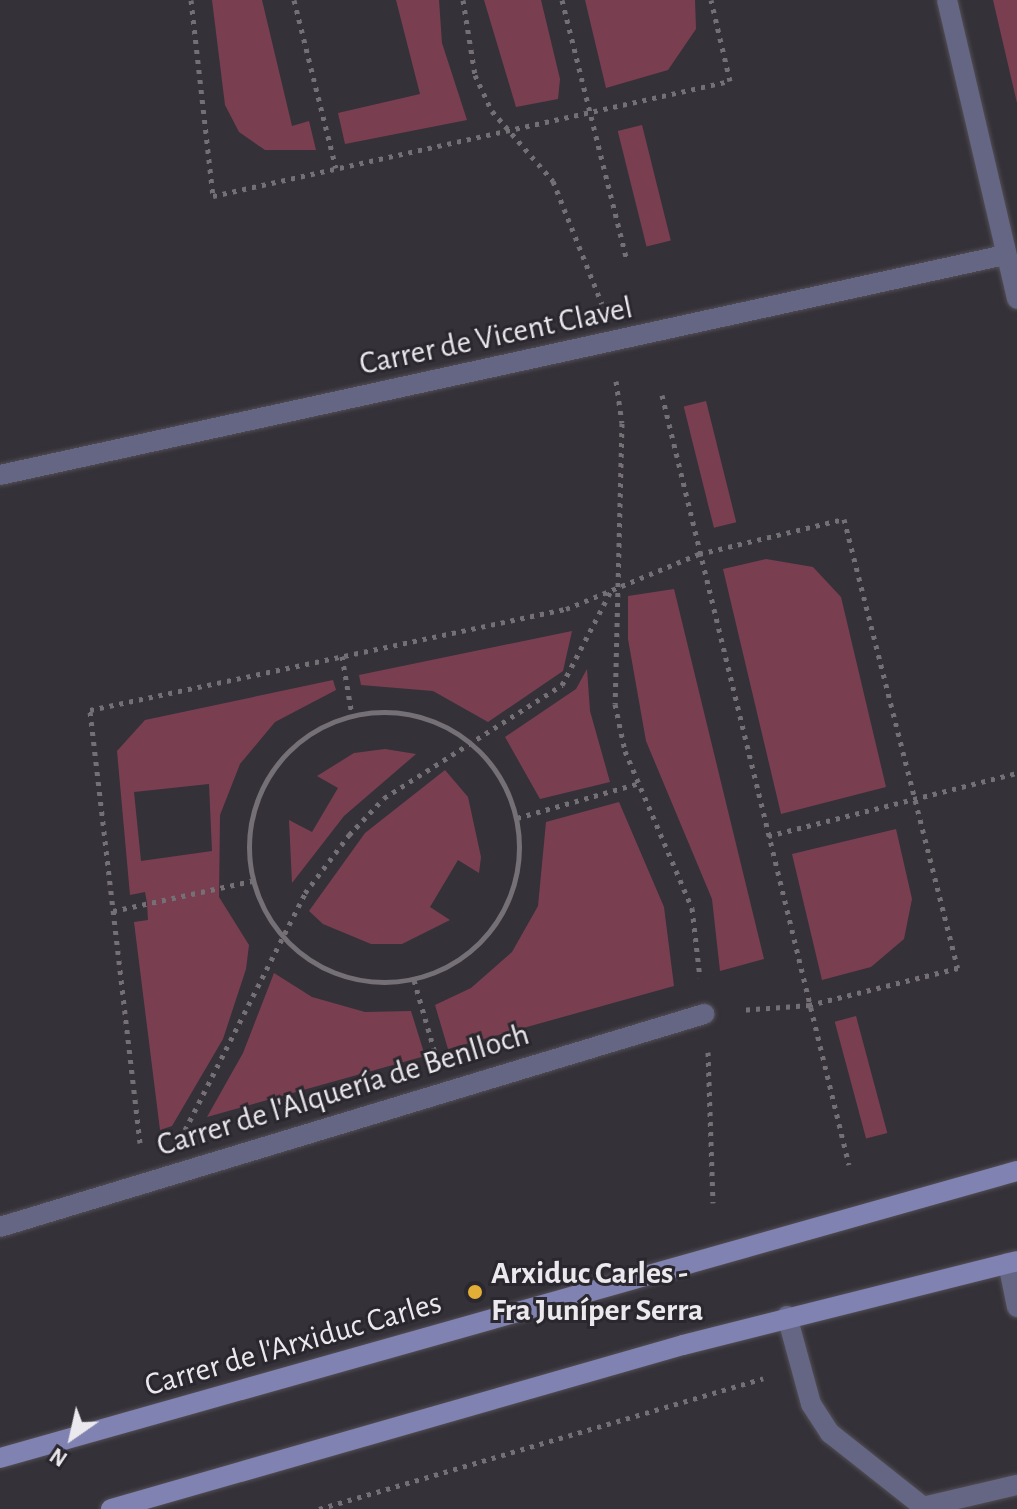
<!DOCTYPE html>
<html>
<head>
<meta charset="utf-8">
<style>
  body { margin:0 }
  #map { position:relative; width:1017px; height:1509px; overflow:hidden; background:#353138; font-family:"Alegreya Sans",sans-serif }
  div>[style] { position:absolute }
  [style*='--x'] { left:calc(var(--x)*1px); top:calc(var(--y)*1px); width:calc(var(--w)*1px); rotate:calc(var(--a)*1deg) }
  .green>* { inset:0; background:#793f50; transform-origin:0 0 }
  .path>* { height:5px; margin-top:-2.5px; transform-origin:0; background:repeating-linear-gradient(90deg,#747076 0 4px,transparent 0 10px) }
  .path>.ring { margin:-2.5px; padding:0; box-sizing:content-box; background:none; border:5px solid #747076; border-radius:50% }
  .roads { filter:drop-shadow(0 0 2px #524e55) drop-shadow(0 0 2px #524e55) }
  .service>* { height:20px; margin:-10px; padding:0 10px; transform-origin:10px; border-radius:10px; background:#646684 }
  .pedestrian>* { height:20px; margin:-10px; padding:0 10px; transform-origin:10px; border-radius:10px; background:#646684 }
  .minor>* { height:20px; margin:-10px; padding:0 10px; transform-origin:10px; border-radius:10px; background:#646684 }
  .tertiary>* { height:20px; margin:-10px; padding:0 10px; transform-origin:10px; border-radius:10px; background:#646684 }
  .secondary>* { height:20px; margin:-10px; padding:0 10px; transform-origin:10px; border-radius:10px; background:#8082b1 }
  .dots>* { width:22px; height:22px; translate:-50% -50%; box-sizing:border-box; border:4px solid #2b272e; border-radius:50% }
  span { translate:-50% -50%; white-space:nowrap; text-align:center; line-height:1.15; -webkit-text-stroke:6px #2b272e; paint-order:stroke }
  .street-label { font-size:32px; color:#ebe9ed }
  .poi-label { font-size:32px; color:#ebe9ed; font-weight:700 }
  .left { translate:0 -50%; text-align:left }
  .north { position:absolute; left:32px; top:1397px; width:80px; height:80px; -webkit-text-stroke:6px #2b272e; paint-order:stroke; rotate:214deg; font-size:22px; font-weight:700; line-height:32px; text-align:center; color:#ebe9ed }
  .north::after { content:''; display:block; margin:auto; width:28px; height:36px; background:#ebe9ed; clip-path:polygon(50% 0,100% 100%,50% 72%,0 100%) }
</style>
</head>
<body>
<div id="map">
  <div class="green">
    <div style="clip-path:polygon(212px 0,262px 0,292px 126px,309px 121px,316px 150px,265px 150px,239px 132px,225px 105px)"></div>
    <div style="clip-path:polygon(396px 0,439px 0,442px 43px,467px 120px,345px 144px,338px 113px,420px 94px)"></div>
    <div style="clip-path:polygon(484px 0,541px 0,560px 79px,558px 99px,516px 107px)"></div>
    <div style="clip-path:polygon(585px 0,695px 0,696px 29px,668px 70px,606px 88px)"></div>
    <div style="clip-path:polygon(993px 0,1017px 0,1017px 103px)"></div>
    <div style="left:642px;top:125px;width:119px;height:25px;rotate:76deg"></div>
    <div style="left:706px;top:401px;width:125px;height:23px;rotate:76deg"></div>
    <div style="clip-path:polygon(766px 559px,813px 567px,841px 597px,886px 787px,781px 814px,723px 569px)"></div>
    <div style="clip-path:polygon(674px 589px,764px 959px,720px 971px,712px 899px,646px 741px,628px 639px,628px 596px)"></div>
    <div style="clip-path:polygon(572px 631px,563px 671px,488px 722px,433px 691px,361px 685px,359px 675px)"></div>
    <div style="clip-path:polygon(587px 669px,590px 711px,610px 782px,540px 799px,505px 737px,576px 689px)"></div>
    <div style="clip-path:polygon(evenodd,333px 680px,336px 690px,275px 722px,240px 764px,220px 815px,219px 897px,249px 945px,246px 969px,223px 1039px,172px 1126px,160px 1130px,134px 922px,148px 920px,147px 903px,145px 892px,130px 895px,117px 751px,145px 720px,333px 680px,209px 784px,212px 851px,141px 861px,134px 792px,209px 784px)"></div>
    <div style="clip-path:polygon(385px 749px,416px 754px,344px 816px,292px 883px,289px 820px,312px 832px,338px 788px,317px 776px,354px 753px)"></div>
    <div style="clip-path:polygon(445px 770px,468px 797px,481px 857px,479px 873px,458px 860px,430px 907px,450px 920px,402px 944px,371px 944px,323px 924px,309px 911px,365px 833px)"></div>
    <div style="clip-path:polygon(619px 802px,664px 907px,674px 986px,448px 1049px,435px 1005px,471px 988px,512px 952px,538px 906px,546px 822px)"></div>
    <div style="clip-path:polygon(896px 829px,912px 899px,904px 939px,871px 967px,822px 980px,792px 854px)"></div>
    <div style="clip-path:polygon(274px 973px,312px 997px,365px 1012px,411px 1011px,425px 1056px,207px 1117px,243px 1053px)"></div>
    <div style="left:856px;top:1016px;width:121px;height:22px;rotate:75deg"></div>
  </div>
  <div class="path">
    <div style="--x:191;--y:0;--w:197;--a:83.6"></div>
    <div style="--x:213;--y:196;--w:530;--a:-12.54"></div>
    <div style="--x:730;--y:81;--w:83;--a:-103.2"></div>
    <div style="--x:294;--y:0;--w:173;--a:76"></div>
    <div style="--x:463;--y:0;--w:76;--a:80.9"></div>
    <div style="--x:475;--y:75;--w:40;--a:65"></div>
    <div style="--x:492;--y:111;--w:93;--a:48.9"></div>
    <div style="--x:553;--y:181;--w:132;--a:68.3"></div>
    <div style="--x:562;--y:0;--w:269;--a:76"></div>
    <div style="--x:616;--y:381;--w:42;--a:81.9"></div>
    <div style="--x:622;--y:423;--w:281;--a:91.4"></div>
    <div style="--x:615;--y:704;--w:48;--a:78"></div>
    <div style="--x:625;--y:751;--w:171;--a:66.9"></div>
    <div style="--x:692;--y:908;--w:70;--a:83.5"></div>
    <div style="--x:662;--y:395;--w:792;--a:76.35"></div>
    <div style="--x:342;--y:656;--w:60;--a:80.4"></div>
    <div class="ring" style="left:249px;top:712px;width:265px;height:265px"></div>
    <div style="--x:517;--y:818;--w:128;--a:-15.9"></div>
    <div style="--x:768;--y:836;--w:257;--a:-14.2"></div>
    <div style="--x:113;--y:911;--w:142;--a:-12.2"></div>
    <div style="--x:414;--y:980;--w:79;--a:73.9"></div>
    <div style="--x:708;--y:1052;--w:151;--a:88.1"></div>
    <div style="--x:185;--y:1130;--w:266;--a:-63.1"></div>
    <div style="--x:305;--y:893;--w:73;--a:-52.8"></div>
    <div style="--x:349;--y:835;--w:51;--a:-46.6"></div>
    <div style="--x:384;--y:798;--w:211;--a:-32.4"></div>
    <div style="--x:562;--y:685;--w:108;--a:-62.5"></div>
    <div style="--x:140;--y:1143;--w:436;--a:-96.6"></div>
    <div style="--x:90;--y:710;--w:487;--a:-12"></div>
    <div style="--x:566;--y:609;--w:144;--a:-22.5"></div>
    <div style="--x:699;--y:554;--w:149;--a:-13.6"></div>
    <div style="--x:844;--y:519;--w:463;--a:75.8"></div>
    <div style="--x:958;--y:968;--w:153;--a:166"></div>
    <div style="--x:810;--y:1005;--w:70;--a:175.9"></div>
    <div style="--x:319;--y:1509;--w:463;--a:-16.4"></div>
  </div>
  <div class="roads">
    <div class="service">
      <div style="--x:1008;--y:1263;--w:45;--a:78.4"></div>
      <div style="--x:923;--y:1507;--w:97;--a:-13.2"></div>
    </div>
    <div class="pedestrian">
      <div style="--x:0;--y:1227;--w:736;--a:-16.83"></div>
    </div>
    <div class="minor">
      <div style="--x:0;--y:475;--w:1029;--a:-12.35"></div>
      <div style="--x:787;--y:1316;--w:91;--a:74.7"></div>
      <div style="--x:811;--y:1404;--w:35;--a:57"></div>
      <div style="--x:830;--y:1433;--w:122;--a:38.4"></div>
    </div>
    <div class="tertiary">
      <div style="--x:947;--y:0;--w:307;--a:76.8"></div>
    </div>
    <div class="secondary">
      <div style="--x:0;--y:1458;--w:1057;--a:-15.76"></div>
      <div style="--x:111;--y:1509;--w:595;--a:-16"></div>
      <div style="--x:683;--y:1345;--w:344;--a:-14.1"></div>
    </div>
  </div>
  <div class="dots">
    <div style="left:475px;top:1292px;background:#e3ae35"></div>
  </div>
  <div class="street-label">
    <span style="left:496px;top:336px;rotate:-12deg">Carrer de Vicent Clavel</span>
    <span style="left:343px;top:1090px;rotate:-17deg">Carrer de l'Alquería de Benlloch</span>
    <span style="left:293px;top:1344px;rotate:-16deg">Carrer de l'Arxiduc Carles</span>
  </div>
  <div class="poi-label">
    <span class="left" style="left:491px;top:1292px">Arxiduc Carles -<br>Fra Juníper Serra</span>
  </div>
  <div class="north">N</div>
</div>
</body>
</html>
